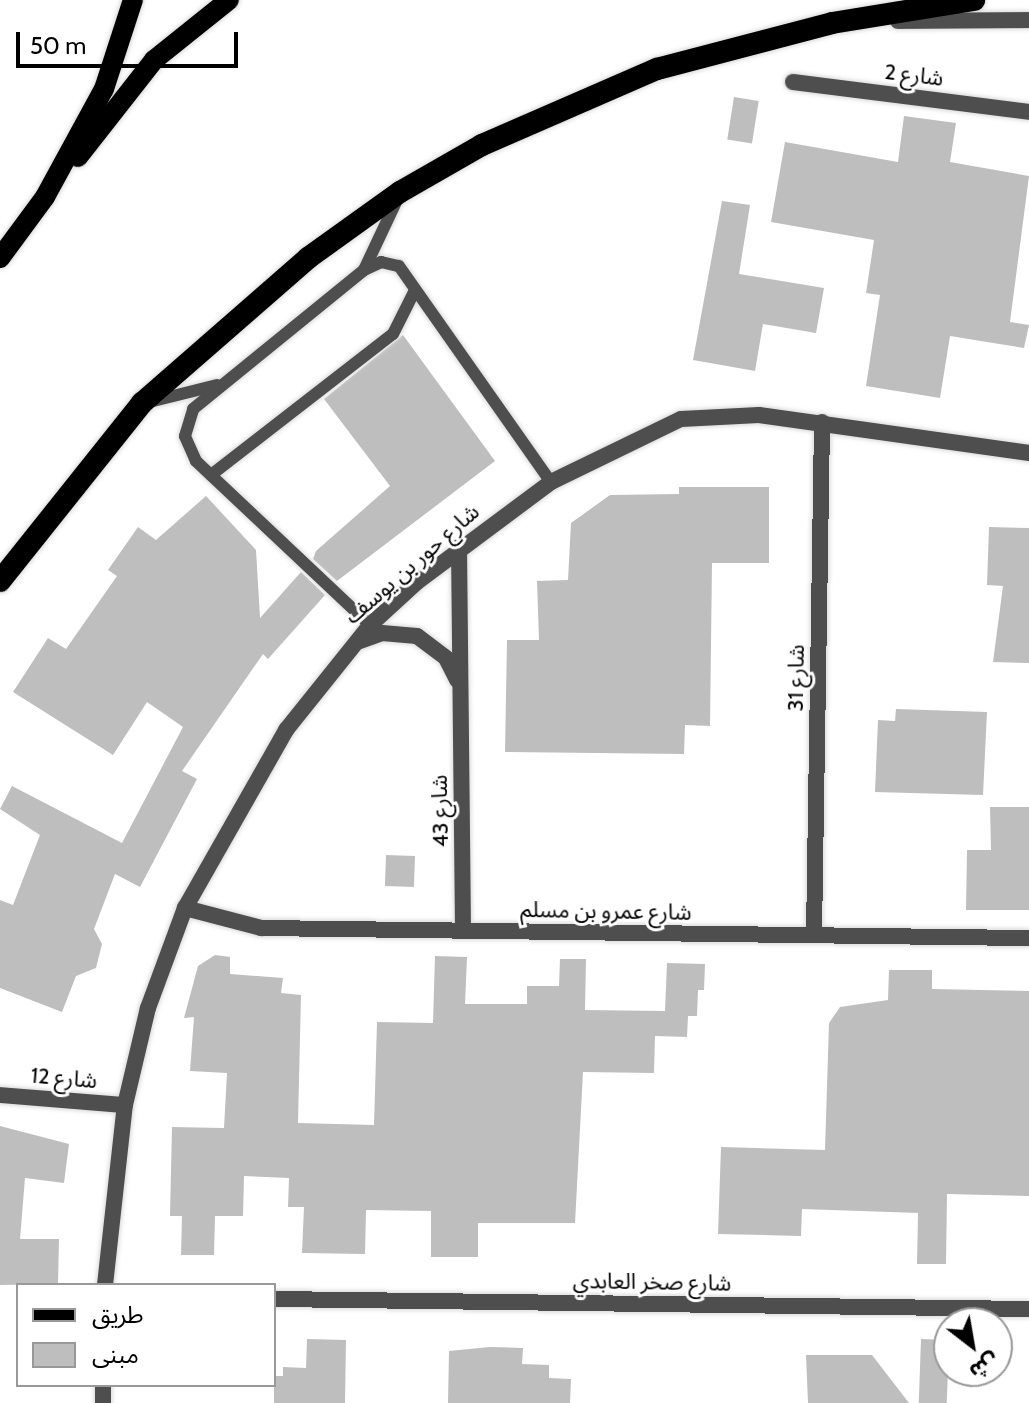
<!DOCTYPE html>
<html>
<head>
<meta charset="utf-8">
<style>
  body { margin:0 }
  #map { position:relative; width:1029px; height:1403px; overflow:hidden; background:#fff; font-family:Cabin,"Noto Sans Arabic",sans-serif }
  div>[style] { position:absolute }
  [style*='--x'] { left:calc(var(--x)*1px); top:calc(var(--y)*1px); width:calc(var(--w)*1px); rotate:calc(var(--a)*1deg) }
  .building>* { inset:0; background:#bebebe; transform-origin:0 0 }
  .roads { filter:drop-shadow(0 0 2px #dbdbdb) drop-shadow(0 0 2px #dbdbdb) }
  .service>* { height:12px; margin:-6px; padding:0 6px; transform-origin:6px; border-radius:6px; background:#4e4e4e }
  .minor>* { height:16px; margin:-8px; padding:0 8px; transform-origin:8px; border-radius:8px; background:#4e4e4e }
  .primary>* { height:20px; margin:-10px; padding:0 10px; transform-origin:10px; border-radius:10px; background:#000 }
  .trunk>* { height:22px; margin:-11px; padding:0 11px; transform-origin:11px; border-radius:11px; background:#000 }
  span { translate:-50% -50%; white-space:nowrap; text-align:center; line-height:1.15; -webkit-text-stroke:6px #fff; paint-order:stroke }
  .street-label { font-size:22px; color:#000 }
  .legend { position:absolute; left:16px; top:1283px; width:260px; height:104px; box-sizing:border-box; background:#fff; border:2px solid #999; margin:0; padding:10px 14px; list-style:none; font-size:24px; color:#000 }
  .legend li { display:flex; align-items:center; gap:16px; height:40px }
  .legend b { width:40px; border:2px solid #999 }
  .north { position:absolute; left:933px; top:1307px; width:80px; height:80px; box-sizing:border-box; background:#fff; border:2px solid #999; border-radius:50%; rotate:149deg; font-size:22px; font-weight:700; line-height:32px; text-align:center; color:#000 }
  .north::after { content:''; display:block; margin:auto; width:28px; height:36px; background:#000; clip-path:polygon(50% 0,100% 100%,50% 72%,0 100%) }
  .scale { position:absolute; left:16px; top:32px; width:222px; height:36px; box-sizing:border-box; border:4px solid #000; border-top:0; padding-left:10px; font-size:24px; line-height:28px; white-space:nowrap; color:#000; -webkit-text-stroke:6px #fff; paint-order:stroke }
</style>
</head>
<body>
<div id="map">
  <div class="building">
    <div style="left:734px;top:97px;width:25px;height:43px;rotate:9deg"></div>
    <div style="clip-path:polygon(904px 116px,956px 123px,950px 162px,1029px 176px,1010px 322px,1029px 325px,1024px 348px,950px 336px,940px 398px,866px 386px,880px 295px,866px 293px,874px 240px,771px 222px,785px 142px,898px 162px)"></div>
    <div style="clip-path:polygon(722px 201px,750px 205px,739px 274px,824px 288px,816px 333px,763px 324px,755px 371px,693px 360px)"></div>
    <div style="clip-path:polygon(403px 335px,495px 461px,337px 581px,313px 559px,316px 551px,390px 486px,324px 399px)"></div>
    <div style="clip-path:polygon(679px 487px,769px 487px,769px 563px,712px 563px,710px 726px,685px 725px,684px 754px,505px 752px,507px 640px,539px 640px,537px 581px,568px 580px,571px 523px,610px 495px,679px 494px)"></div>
    <div style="clip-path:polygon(206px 496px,256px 550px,260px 618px,301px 572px,325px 595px,268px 659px,263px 654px,182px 771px,197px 779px,140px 887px,115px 874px,94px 929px,102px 944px,96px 968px,76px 976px,62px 1012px,0 988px,0 900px,13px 905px,40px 835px,0 809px,12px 786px,122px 843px,183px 727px,147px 702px,113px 755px,13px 692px,48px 638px,66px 649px,117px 576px,108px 570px,138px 527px,156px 540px)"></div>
    <div style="clip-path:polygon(989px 527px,1029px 528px,1029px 663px,993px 662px,1003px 586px,987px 585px)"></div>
    <div style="clip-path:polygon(896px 709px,987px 712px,983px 795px,875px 792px,878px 720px,895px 721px)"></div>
    <div style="clip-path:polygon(990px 807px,1029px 807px,1029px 910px,966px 910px,967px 850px,991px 850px)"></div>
    <div style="left:386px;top:855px;width:29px;height:31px;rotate:2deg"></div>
    <div style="clip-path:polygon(215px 955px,230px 957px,230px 974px,283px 978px,281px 993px,301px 995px,298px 1123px,374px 1125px,377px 1022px,433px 1023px,435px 956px,467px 957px,465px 1004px,527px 1004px,527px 986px,559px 986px,560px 959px,586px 959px,585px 1010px,665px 1011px,667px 963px,705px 964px,704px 990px,698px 990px,697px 1016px,688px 1016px,687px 1037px,655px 1036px,654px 1073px,583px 1072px,575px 1223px,478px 1223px,478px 1257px,431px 1257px,431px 1211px,366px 1210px,365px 1254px,302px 1253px,304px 1207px,288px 1207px,289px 1178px,244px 1176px,243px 1216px,215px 1216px,214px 1255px,181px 1255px,182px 1216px,170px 1216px,172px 1127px,224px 1128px,227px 1073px,190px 1071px,194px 1017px,184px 1018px,198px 966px)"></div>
    <div style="clip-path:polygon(889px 970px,932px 970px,932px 989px,1029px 991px,1029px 1196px,947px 1194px,946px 1264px,917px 1264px,918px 1213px,802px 1209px,801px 1236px,718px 1234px,721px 1147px,825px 1150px,829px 1023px,840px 1007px,888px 1000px)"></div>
    <div style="clip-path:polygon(0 1126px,69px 1144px,64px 1183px,25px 1178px,20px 1239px,59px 1239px,58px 1284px,0 1285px)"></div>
    <div style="clip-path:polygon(307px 1339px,346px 1340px,345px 1403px,274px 1403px,274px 1376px,283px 1376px,283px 1367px,306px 1368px)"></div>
    <div style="left:921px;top:1339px;width:28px;height:64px;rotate:2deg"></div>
    <div style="clip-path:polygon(490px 1347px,523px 1348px,522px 1364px,549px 1365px,549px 1378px,571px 1379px,570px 1403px,448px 1403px,449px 1351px)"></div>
    <div style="clip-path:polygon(806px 1355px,872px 1355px,909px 1403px,808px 1403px)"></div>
  </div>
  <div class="roads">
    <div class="service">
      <div style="--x:364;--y:270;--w:77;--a:-64.8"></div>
      <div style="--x:149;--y:402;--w:70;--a:-14"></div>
      <div style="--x:211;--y:475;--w:230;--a:-37.8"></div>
      <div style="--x:393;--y:334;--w:47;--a:-63.4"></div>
      <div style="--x:370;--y:625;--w:239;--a:-136.7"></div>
      <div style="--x:196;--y:461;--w:27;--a:-114"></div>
      <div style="--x:185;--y:436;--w:28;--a:-73"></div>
      <div style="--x:193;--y:409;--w:220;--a:-39.1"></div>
      <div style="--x:364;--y:270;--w:19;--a:-25"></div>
      <div style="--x:381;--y:262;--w:18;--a:13"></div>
      <div style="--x:399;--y:266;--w:264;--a:54.9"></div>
    </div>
    <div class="minor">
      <div style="--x:898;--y:21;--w:131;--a:-0.4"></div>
      <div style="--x:793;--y:82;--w:238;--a:7.2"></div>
      <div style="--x:459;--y:547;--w:384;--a:89.4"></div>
      <div style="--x:360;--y:641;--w:23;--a:-20"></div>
      <div style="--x:382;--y:633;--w:35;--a:5"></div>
      <div style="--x:417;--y:636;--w:36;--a:37"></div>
      <div style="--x:446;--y:658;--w:25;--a:63"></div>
      <div style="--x:185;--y:908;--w:79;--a:14.7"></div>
      <div style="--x:261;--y:928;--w:768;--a:0.75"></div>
      <div style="--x:814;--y:934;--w:512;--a:-89.1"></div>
      <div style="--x:0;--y:1095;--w:125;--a:4.6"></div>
      <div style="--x:105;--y:1285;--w:181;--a:-83.7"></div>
      <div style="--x:125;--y:1105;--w:100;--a:-76.7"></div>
      <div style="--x:148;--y:1008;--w:107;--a:-69.7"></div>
      <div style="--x:185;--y:908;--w:205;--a:-60.4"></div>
      <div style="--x:286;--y:730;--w:134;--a:-51.3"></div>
      <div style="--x:370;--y:625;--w:64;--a:-42.5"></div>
      <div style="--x:417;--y:582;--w:167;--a:-36.7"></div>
      <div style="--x:551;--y:482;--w:144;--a:-25.9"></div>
      <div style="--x:681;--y:419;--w:78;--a:-2.9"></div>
      <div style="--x:759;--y:415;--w:273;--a:8"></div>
      <div style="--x:274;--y:1299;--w:755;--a:0.76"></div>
      <div style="--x:103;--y:1403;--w:18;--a:-90"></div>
    </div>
    <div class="primary">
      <div style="--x:78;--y:157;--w:123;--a:-51.9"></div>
      <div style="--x:154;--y:60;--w:96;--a:-38.7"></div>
      <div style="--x:0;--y:258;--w:76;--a:-53.6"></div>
      <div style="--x:45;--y:197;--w:123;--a:-61.4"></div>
      <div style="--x:104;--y:89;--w:94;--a:-72"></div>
    </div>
    <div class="trunk">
      <div style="--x:0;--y:581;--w:228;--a:-51.4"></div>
      <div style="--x:142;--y:403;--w:220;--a:-41.1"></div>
      <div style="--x:308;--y:258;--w:113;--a:-35.7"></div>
      <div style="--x:400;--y:192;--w:95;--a:-29.8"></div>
      <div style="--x:482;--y:145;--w:191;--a:-23.5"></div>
      <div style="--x:657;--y:69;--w:181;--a:-14.7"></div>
      <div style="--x:832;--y:23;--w:144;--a:-9.2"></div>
    </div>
  </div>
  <div class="street-label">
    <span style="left:914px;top:75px;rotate:7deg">شارع 2</span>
    <span style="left:412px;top:564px;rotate:-41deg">شارع حور بن يوسف</span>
    <span style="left:796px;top:678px;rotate:-89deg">شارع 31</span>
    <span style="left:440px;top:811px;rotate:-91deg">شارع 43</span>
    <span style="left:606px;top:911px;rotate:1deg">شارع عمرو بن مسلم</span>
    <span style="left:64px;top:1078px;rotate:5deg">شارع 12</span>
    <span style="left:652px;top:1282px;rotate:1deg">شارع صخر العابدي</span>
  </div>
  <ul class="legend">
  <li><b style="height:10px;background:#000"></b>طريق</li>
  <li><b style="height:22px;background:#bebebe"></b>مبنى</li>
  </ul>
  <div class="north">ش</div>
  <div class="scale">50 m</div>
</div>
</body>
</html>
